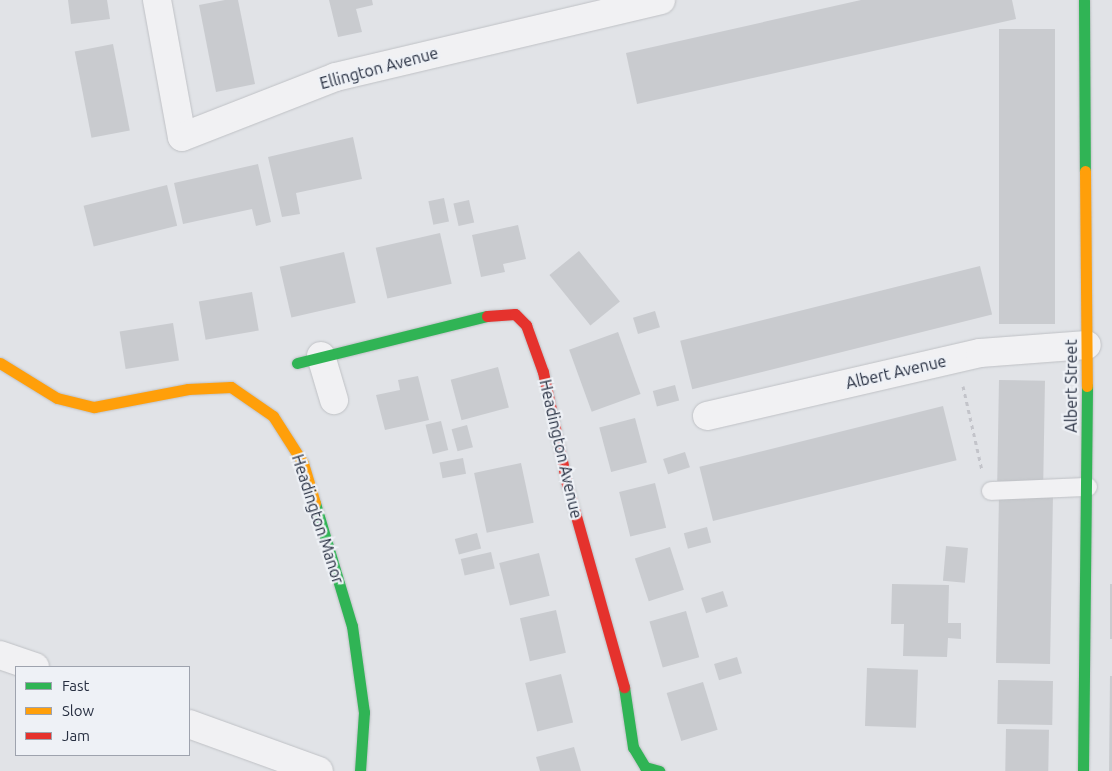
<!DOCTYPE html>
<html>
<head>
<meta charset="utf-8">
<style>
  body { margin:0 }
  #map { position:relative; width:1112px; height:771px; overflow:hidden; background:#e1e3e7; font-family:Ubuntu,sans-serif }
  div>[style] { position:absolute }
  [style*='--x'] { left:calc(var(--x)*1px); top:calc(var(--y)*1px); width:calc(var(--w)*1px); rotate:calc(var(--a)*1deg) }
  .building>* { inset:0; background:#c9cbcf; transform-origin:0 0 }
  .path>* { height:3px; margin-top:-1.5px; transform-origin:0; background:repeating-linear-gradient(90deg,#c3c4ca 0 4px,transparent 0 8px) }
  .roads { filter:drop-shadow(0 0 1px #bfc1c5) drop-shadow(0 0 1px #bfc1c5) }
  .lane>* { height:18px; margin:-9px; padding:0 9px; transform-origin:9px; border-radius:9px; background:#f1f1f3 }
  .street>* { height:28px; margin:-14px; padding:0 14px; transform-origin:14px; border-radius:14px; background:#f1f1f3 }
  .fast>* { height:11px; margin:-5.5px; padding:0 5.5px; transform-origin:5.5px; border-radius:5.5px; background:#30b455 }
  .slow>* { height:11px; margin:-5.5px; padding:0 5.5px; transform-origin:5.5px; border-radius:5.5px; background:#ff9f0a }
  .jam>* { height:11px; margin:-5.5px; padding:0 5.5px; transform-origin:5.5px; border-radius:5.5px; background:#e5322d }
  span { translate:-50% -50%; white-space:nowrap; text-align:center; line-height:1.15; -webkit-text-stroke:4.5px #eef1f6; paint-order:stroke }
  .street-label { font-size:16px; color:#272f41 }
  .legend { position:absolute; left:15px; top:666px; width:175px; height:90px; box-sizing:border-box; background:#eef1f6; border:1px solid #9ea3ae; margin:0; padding:6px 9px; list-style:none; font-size:15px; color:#272f41 }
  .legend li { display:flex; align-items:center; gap:10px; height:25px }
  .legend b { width:25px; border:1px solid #9ea3ae }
</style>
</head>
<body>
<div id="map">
  <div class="building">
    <div style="clip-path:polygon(68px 0,107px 0,110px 19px,71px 24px)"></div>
    <div style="clip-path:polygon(225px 0,238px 0,255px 84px,216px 92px,199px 5px)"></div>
    <div style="clip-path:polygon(329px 0,372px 0,373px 5px,356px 9px,362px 32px,338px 37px)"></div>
    <div style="clip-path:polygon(861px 0,1012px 0,1016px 19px,637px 104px,626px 53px)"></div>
    <div style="left:999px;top:29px;width:56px;height:295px"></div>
    <div style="left:113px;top:44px;width:88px;height:39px;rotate:79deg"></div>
    <div style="clip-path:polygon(353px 137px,362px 179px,296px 193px,300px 214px,282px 217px,268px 157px)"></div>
    <div style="clip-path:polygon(258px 164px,271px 222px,256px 226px,252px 209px,183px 224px,174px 183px)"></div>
    <div style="left:167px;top:185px;width:42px;height:86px;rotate:76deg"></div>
    <div style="left:444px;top:198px;width:24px;height:16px;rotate:78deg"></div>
    <div style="left:469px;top:200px;width:23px;height:16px;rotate:77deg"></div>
    <div style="clip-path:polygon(518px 225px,526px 259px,503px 264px,505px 272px,481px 277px,472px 235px)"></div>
    <div style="left:440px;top:233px;width:52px;height:66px;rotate:77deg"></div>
    <div style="left:579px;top:251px;width:65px;height:38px;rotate:51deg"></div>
    <div style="left:344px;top:252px;width:52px;height:66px;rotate:77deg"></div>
    <div style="left:980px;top:266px;width:50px;height:309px;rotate:76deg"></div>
    <div style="left:252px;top:292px;width:39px;height:54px;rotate:80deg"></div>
    <div style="left:655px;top:311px;width:17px;height:23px;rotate:73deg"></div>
    <div style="left:173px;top:323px;width:38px;height:54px;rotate:81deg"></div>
    <div style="left:618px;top:332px;width:66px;height:52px;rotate:70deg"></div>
    <div style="left:498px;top:367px;width:42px;height:49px;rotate:75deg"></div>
    <div style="clip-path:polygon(418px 376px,429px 420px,385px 430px,376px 395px,400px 390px,398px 380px)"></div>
    <div style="left:999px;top:380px;width:46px;height:101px;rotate:1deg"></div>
    <div style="left:675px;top:385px;width:16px;height:23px;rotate:75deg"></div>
    <div style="left:943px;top:406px;width:56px;height:251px;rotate:76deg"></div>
    <div style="left:635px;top:418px;width:46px;height:37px;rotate:75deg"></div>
    <div style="left:441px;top:421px;width:30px;height:16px;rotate:76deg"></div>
    <div style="left:467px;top:425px;width:23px;height:16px;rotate:75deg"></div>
    <div style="left:685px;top:452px;width:16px;height:23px;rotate:72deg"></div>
    <div style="left:463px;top:458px;width:16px;height:24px;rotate:79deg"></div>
    <div style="left:521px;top:463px;width:61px;height:48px;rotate:78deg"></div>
    <div style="left:655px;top:483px;width:46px;height:37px;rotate:76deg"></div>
    <div style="left:999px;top:494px;width:54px;height:169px;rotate:1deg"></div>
    <div style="left:707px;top:527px;width:16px;height:24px;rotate:75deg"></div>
    <div style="left:477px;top:533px;width:16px;height:23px;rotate:75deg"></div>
    <div style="left:946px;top:546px;width:22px;height:35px;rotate:5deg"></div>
    <div style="left:670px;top:547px;width:45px;height:37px;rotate:72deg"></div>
    <div style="left:491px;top:552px;width:17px;height:31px;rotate:77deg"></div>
    <div style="left:539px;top:553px;width:44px;height:41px;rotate:76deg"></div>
    <div style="clip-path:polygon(892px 584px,949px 585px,948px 623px,961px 623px,961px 639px,948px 638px,947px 657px,903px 656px,904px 624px,891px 624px)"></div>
    <div style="left:1110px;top:584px;width:2px;height:55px"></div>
    <div style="left:723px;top:591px;width:16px;height:23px;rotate:72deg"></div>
    <div style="left:556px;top:610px;width:44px;height:37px;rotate:77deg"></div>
    <div style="left:686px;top:611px;width:48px;height:38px;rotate:74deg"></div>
    <div style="left:737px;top:657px;width:17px;height:24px;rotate:73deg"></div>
    <div style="left:867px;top:668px;width:51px;height:58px;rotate:2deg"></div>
    <div style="left:561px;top:674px;width:50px;height:37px;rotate:76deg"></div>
    <div style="clip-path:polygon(1110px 676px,1112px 676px,1112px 771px,1109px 771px)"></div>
    <div style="left:998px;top:680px;width:55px;height:44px;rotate:1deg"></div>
    <div style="left:703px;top:682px;width:50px;height:38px;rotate:73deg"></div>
    <div style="left:1006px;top:729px;width:43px;height:42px;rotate:1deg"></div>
    <div style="clip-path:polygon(574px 747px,581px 771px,540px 771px,536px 757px)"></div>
  </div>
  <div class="path">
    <div style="--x:963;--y:386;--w:86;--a:77.3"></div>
  </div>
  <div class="roads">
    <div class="lane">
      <div style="--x:991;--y:491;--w:97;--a:-2.4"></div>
    </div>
    <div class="street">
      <div style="--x:157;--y:0;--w:139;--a:79.7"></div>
      <div style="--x:182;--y:137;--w:165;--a:-21.3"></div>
      <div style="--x:336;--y:77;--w:334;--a:-13.3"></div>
      <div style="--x:321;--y:356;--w:46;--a:73.5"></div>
      <div style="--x:707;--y:416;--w:280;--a:-13"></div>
      <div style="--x:980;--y:353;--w:107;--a:-4.3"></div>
      <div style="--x:0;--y:655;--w:37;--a:19"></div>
      <div style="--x:189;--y:724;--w:138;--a:19.9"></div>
    </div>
    <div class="fast">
      <div style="--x:1084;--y:0;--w:171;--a:89.7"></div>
      <div style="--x:297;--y:363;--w:196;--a:-13.9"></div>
      <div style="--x:315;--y:503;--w:128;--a:73.3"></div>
      <div style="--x:352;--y:626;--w:87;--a:82.1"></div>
      <div style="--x:364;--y:712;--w:59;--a:93.9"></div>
      <div style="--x:624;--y:687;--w:61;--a:81.5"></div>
      <div style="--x:633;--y:747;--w:23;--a:59"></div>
      <div style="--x:645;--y:767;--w:15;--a:16"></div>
      <div style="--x:1083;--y:771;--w:385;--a:-89.4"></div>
    </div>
    <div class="slow">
      <div style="--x:1085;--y:171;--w:215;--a:89.5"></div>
      <div style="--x:0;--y:363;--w:67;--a:31.6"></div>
      <div style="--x:57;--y:398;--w:38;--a:14"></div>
      <div style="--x:94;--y:407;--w:96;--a:-10.8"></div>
      <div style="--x:188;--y:389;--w:43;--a:-2.7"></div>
      <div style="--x:231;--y:387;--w:51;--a:34.6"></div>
      <div style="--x:273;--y:416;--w:56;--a:57.4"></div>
      <div style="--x:303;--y:463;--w:42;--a:73.3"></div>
    </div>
    <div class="jam">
      <div style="--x:487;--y:316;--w:28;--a:-4"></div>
      <div style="--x:515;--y:314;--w:16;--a:45"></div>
      <div style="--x:526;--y:325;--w:50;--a:70.1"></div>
      <div style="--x:543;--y:372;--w:115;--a:77.9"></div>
      <div style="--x:567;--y:484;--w:211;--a:74.3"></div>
    </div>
  </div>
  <div class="street-label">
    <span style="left:379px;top:68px;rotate:-15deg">Ellington Avenue</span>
    <span style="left:896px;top:372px;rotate:-13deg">Albert Avenue</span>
    <span style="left:1071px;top:386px;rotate:-90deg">Albert Street</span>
    <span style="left:561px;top:449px;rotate:77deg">Headington Avenue</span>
    <span style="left:318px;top:519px;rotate:72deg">Headington Manor</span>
  </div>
  <ul class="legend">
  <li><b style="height:6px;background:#30b455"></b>Fast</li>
  <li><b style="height:6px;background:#ff9f0a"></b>Slow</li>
  <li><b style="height:6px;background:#e5322d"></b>Jam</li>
  </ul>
</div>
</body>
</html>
